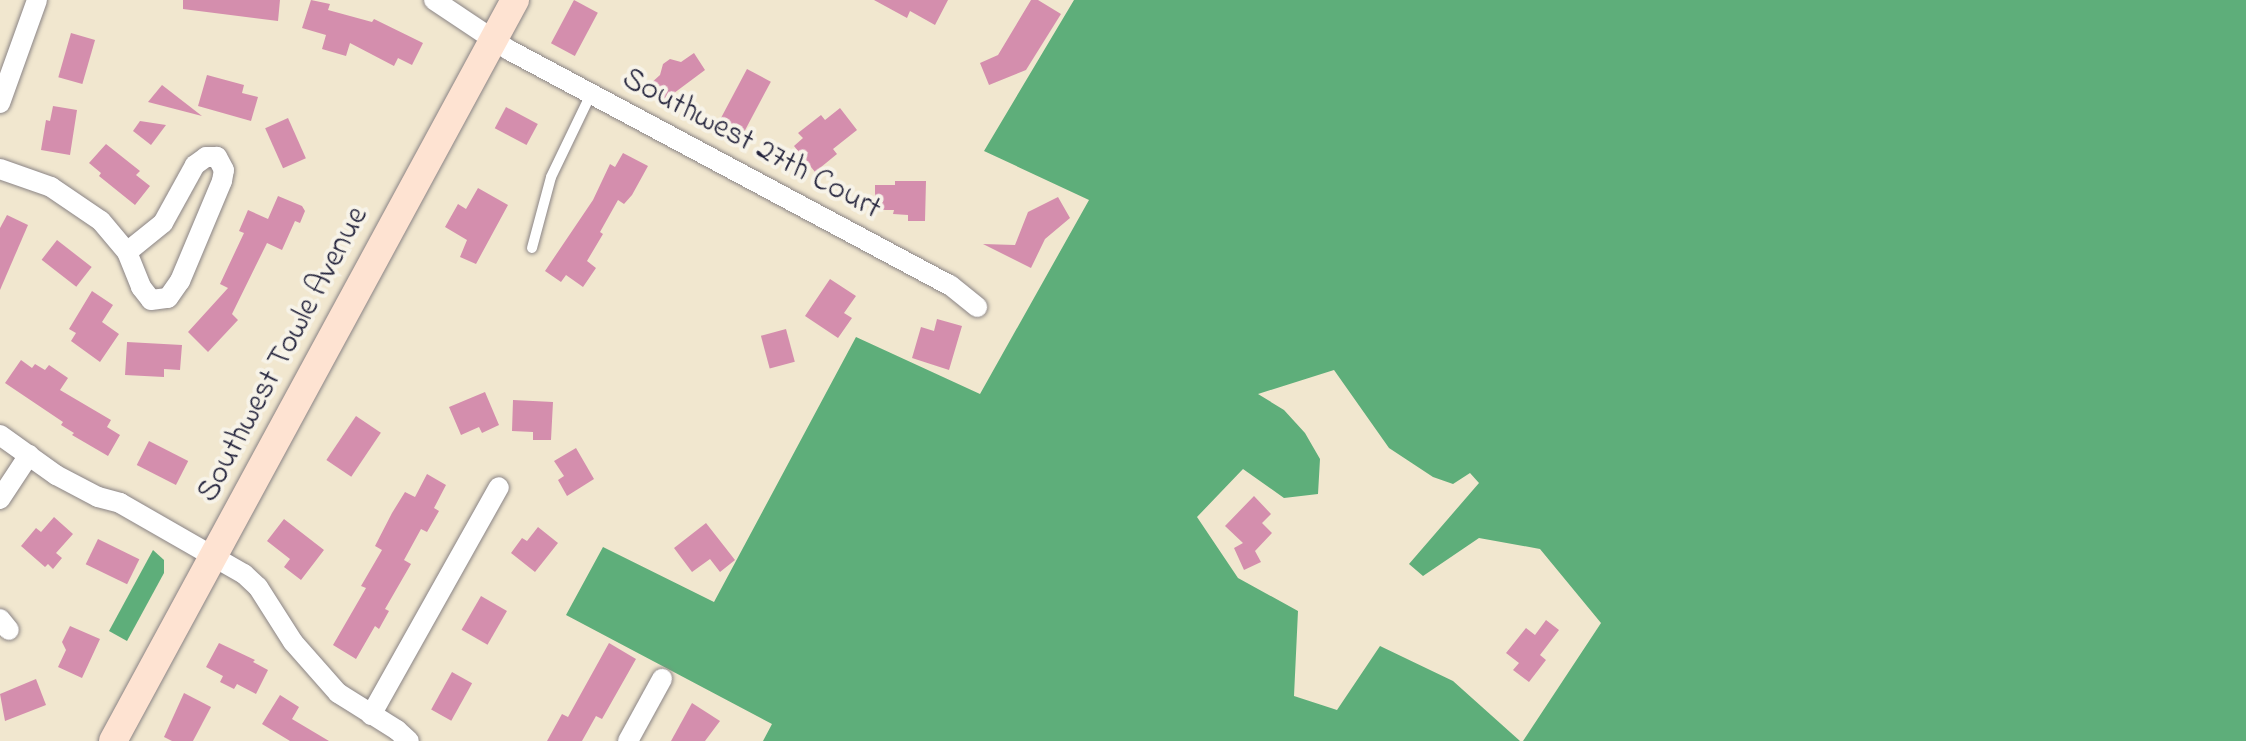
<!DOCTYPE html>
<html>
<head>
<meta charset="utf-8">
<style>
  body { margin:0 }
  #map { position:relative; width:2246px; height:741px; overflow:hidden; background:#f1e7cf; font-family:"Indie Flower",sans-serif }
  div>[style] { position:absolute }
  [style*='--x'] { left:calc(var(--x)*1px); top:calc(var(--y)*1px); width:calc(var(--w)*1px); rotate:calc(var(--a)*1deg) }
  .forest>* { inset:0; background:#5eae7a }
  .building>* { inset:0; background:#d48ead; transform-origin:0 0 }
  .roads { filter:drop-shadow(0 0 2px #8a8485) drop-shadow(0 0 2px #8a8485) }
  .lane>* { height:10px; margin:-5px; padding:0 5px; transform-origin:5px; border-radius:5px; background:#fff }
  .street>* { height:20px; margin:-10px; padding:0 10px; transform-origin:10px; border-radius:10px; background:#fff }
  .secondary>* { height:28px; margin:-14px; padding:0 14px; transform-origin:14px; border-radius:14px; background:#fee3d2 }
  span { translate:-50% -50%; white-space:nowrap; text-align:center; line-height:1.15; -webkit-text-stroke:8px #f7f3e8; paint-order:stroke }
  .street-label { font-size:32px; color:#22223b }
</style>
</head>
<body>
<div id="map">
  <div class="forest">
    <div style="clip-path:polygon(1074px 0,2246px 0,2246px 741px,1523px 741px,1601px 623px,1540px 549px,1479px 538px,1423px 576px,1409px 564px,1479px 483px,1470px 473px,1453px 484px,1433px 477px,1389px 448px,1334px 370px,1258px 394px,1284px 410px,1305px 433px,1320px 459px,1318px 494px,1284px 498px,1243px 469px,1197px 517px,1238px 578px,1298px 611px,1294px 696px,1337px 710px,1380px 646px,1453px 681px,1520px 741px,763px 741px,772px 724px,566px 615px,603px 547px,714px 602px,856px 337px,980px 394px,1089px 200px,984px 151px)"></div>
    <div style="clip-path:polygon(153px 550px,164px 560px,164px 573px,127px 641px,109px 631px)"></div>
  </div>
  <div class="building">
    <div style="clip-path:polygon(183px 0,280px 0,278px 21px,183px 9px)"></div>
    <div style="clip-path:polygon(311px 0,330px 4px,328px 10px,372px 22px,374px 19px,423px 43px,412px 65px,398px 58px,394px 66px,350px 43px,346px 56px,322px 49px,326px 35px,302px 28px)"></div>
    <div style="left:574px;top:0;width:27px;height:49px;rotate:28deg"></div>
    <div style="clip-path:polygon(874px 0,948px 0,935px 25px,910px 11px,907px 18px)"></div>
    <div style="clip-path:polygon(1031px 0,1038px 0,1061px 14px,1026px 70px,989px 85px,980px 63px,998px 55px)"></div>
    <div style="left:71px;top:33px;width:25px;height:46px;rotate:16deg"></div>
    <div style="clip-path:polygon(694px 53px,705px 70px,662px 102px,650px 84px,660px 75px,663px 64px,670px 59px,681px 62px)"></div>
    <div style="left:747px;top:69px;width:27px;height:64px;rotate:28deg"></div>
    <div style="clip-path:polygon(207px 75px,244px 85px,242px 93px,258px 97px,251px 121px,198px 106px)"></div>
    <div style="clip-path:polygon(162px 85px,202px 116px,148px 102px)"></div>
    <div style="clip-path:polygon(53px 106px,77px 110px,70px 155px,41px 150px,46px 120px,50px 121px)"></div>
    <div style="left:506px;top:107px;width:36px;height:24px;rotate:28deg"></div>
    <div style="clip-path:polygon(840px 108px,857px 130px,833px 149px,837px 154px,815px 172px,794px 146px,803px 138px,798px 133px,821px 115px,825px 120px)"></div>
    <div style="left:288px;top:118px;width:44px;height:25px;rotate:66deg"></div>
    <div style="clip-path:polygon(140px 121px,166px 125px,151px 145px,133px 131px)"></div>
    <div style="clip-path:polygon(106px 144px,140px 171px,136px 175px,150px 186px,135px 205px,99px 176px,101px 173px,89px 163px)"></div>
    <div style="clip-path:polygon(623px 153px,648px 166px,632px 195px,624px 204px,618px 200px,600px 232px,603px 234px,587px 261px,596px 268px,583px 287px,566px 275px,561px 282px,545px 271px,593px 200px,610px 164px,615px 167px)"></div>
    <div style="clip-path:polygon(895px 181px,926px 181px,925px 221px,908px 221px,908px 215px,893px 214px,894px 210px,875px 210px,875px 185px,895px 185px)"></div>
    <div style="clip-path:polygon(478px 188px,508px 205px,476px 264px,460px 257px,467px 240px,445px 227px,458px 204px,466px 209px)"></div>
    <div style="clip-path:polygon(278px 196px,302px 206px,305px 211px,300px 223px,295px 221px,282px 250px,267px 243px,232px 314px,238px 320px,208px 352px,188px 332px,228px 288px,220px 284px,244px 233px,239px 231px,248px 210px,268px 219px)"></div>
    <div style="clip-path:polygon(1058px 197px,1070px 218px,1045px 239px,1031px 268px,983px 244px,1015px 245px,1028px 212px)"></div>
    <div style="clip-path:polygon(7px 215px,28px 225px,0 290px,0 228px)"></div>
    <div style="left:57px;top:240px;width:44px;height:25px;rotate:38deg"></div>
    <div style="clip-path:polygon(830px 279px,856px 296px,844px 313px,852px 318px,838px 338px,805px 316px)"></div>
    <div style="clip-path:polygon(92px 291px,113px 305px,102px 322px,119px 334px,100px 362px,71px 341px,76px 333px,69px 329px)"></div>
    <div style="clip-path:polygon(937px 319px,962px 326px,949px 370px,912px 358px,921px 327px,934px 331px)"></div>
    <div style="left:786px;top:329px;width:34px;height:26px;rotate:75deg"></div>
    <div style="clip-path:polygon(127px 342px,182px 345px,180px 370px,164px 369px,164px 377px,125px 375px)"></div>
    <div style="clip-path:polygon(21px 360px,32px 368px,35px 364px,45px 370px,49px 365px,68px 378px,60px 390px,111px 420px,107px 427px,120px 435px,108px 456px,72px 435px,74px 433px,61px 425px,63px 422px,5px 383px)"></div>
    <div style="clip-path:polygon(485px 392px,499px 425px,482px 433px,479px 427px,461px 435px,449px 407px)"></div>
    <div style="clip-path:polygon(513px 400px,553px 402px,551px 440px,533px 440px,533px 432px,512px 431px)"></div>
    <div style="left:356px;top:416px;width:30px;height:53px;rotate:34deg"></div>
    <div style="left:149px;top:441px;width:44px;height:27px;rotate:27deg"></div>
    <div style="clip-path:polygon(576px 448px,594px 479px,567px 496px,558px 480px,564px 476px,554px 461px)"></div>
    <div style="clip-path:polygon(427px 474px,446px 485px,434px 508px,439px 511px,427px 532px,421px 529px,404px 560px,411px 564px,385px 609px,389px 611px,379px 629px,375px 626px,356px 659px,333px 645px,366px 588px,361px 586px,382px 550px,375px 546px,392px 513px,405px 492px,415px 497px)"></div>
    <div style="clip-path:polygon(1254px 496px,1271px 514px,1262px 523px,1272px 533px,1255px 551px,1261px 562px,1244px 570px,1234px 548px,1243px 543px,1225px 526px)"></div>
    <div style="clip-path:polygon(54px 517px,73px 534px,56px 553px,62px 558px,53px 569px,48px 564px,45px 567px,21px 546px,36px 528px,41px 532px)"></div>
    <div style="clip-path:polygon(284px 519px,324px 550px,301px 580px,284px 567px,290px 559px,267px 541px)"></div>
    <div style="clip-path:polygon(706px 523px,735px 560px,720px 572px,710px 559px,692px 572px,674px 548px)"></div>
    <div style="clip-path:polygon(538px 527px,558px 543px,535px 572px,511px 553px,522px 538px,527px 541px)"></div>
    <div style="left:98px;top:539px;width:46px;height:28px;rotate:26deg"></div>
    <div style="left:481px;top:596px;width:30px;height:39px;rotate:30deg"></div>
    <div style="clip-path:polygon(1546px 620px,1559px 630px,1540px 655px,1546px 660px,1529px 682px,1513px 670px,1519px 663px,1506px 653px,1526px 628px,1535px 635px)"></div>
    <div style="clip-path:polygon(70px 626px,100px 639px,82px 678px,58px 667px,66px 650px,62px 642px)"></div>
    <div style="clip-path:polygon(219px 643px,255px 660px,253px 662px,268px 670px,256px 694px,237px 684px,234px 689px,220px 682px,223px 676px,206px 667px)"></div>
    <div style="clip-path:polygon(609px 643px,636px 659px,602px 719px,596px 716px,582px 741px,547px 741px,562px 714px,568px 717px)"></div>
    <div style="left:452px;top:672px;width:23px;height:43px;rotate:29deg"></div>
    <div style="clip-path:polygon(36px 679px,46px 705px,5px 721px,0 694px)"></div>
    <div style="clip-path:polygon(184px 693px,211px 707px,193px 741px,172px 741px,164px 737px)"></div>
    <div style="clip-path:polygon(280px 695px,299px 707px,292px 719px,329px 741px,290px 741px,262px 724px)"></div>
    <div style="clip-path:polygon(692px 703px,720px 721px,705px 741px,671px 741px)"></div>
  </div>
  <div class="roads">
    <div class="lane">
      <div style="--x:532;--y:248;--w:73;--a:-75"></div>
      <div style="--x:551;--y:177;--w:92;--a:-64.3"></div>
    </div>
    <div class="street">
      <div style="--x:434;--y:0;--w:90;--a:33.7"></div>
      <div style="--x:509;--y:50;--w:500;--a:28.1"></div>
      <div style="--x:950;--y:285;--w:35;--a:39"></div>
      <div style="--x:0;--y:103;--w:109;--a:-70.2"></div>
      <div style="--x:0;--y:169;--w:54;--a:19.4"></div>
      <div style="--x:51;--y:187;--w:60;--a:34.2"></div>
      <div style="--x:101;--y:221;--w:40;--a:50"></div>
      <div style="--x:127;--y:252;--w:38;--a:68"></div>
      <div style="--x:141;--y:287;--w:16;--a:52"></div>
      <div style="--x:151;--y:300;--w:17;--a:-7"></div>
      <div style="--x:168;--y:298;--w:21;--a:-55"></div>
      <div style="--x:180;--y:281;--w:108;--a:-67.2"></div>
      <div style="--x:222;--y:181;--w:11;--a:-80"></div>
      <div style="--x:224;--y:170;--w:15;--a:-118"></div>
      <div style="--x:217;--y:157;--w:11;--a:180"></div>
      <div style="--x:206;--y:157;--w:14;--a:144"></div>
      <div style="--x:195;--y:165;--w:66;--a:118.9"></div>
      <div style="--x:163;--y:223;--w:46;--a:141.1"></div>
      <div style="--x:0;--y:435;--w:69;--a:35.5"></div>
      <div style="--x:56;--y:475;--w:47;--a:27.6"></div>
      <div style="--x:98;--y:497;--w:23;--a:15"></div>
      <div style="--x:120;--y:503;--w:143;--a:29.8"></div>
      <div style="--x:244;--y:574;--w:19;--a:43"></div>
      <div style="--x:258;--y:587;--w:65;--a:57.5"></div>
      <div style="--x:293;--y:642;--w:68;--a:48.6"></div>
      <div style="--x:338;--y:693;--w:70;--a:32.1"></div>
      <div style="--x:397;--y:730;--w:16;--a:43"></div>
      <div style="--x:0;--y:499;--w:53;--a:-56.6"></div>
      <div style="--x:0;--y:619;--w:14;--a:51"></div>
      <div style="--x:371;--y:715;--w:261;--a:-60.7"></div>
      <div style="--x:628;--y:741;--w:71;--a:-61.3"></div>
    </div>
    <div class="secondary">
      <div style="--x:113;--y:741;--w:843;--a:-61.52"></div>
    </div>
  </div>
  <div class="street-label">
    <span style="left:751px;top:145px;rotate:28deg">Southwest 27th Court</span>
    <span style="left:284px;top:355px;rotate:-62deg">Southwest Towle Avenue</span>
  </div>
</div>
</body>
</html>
